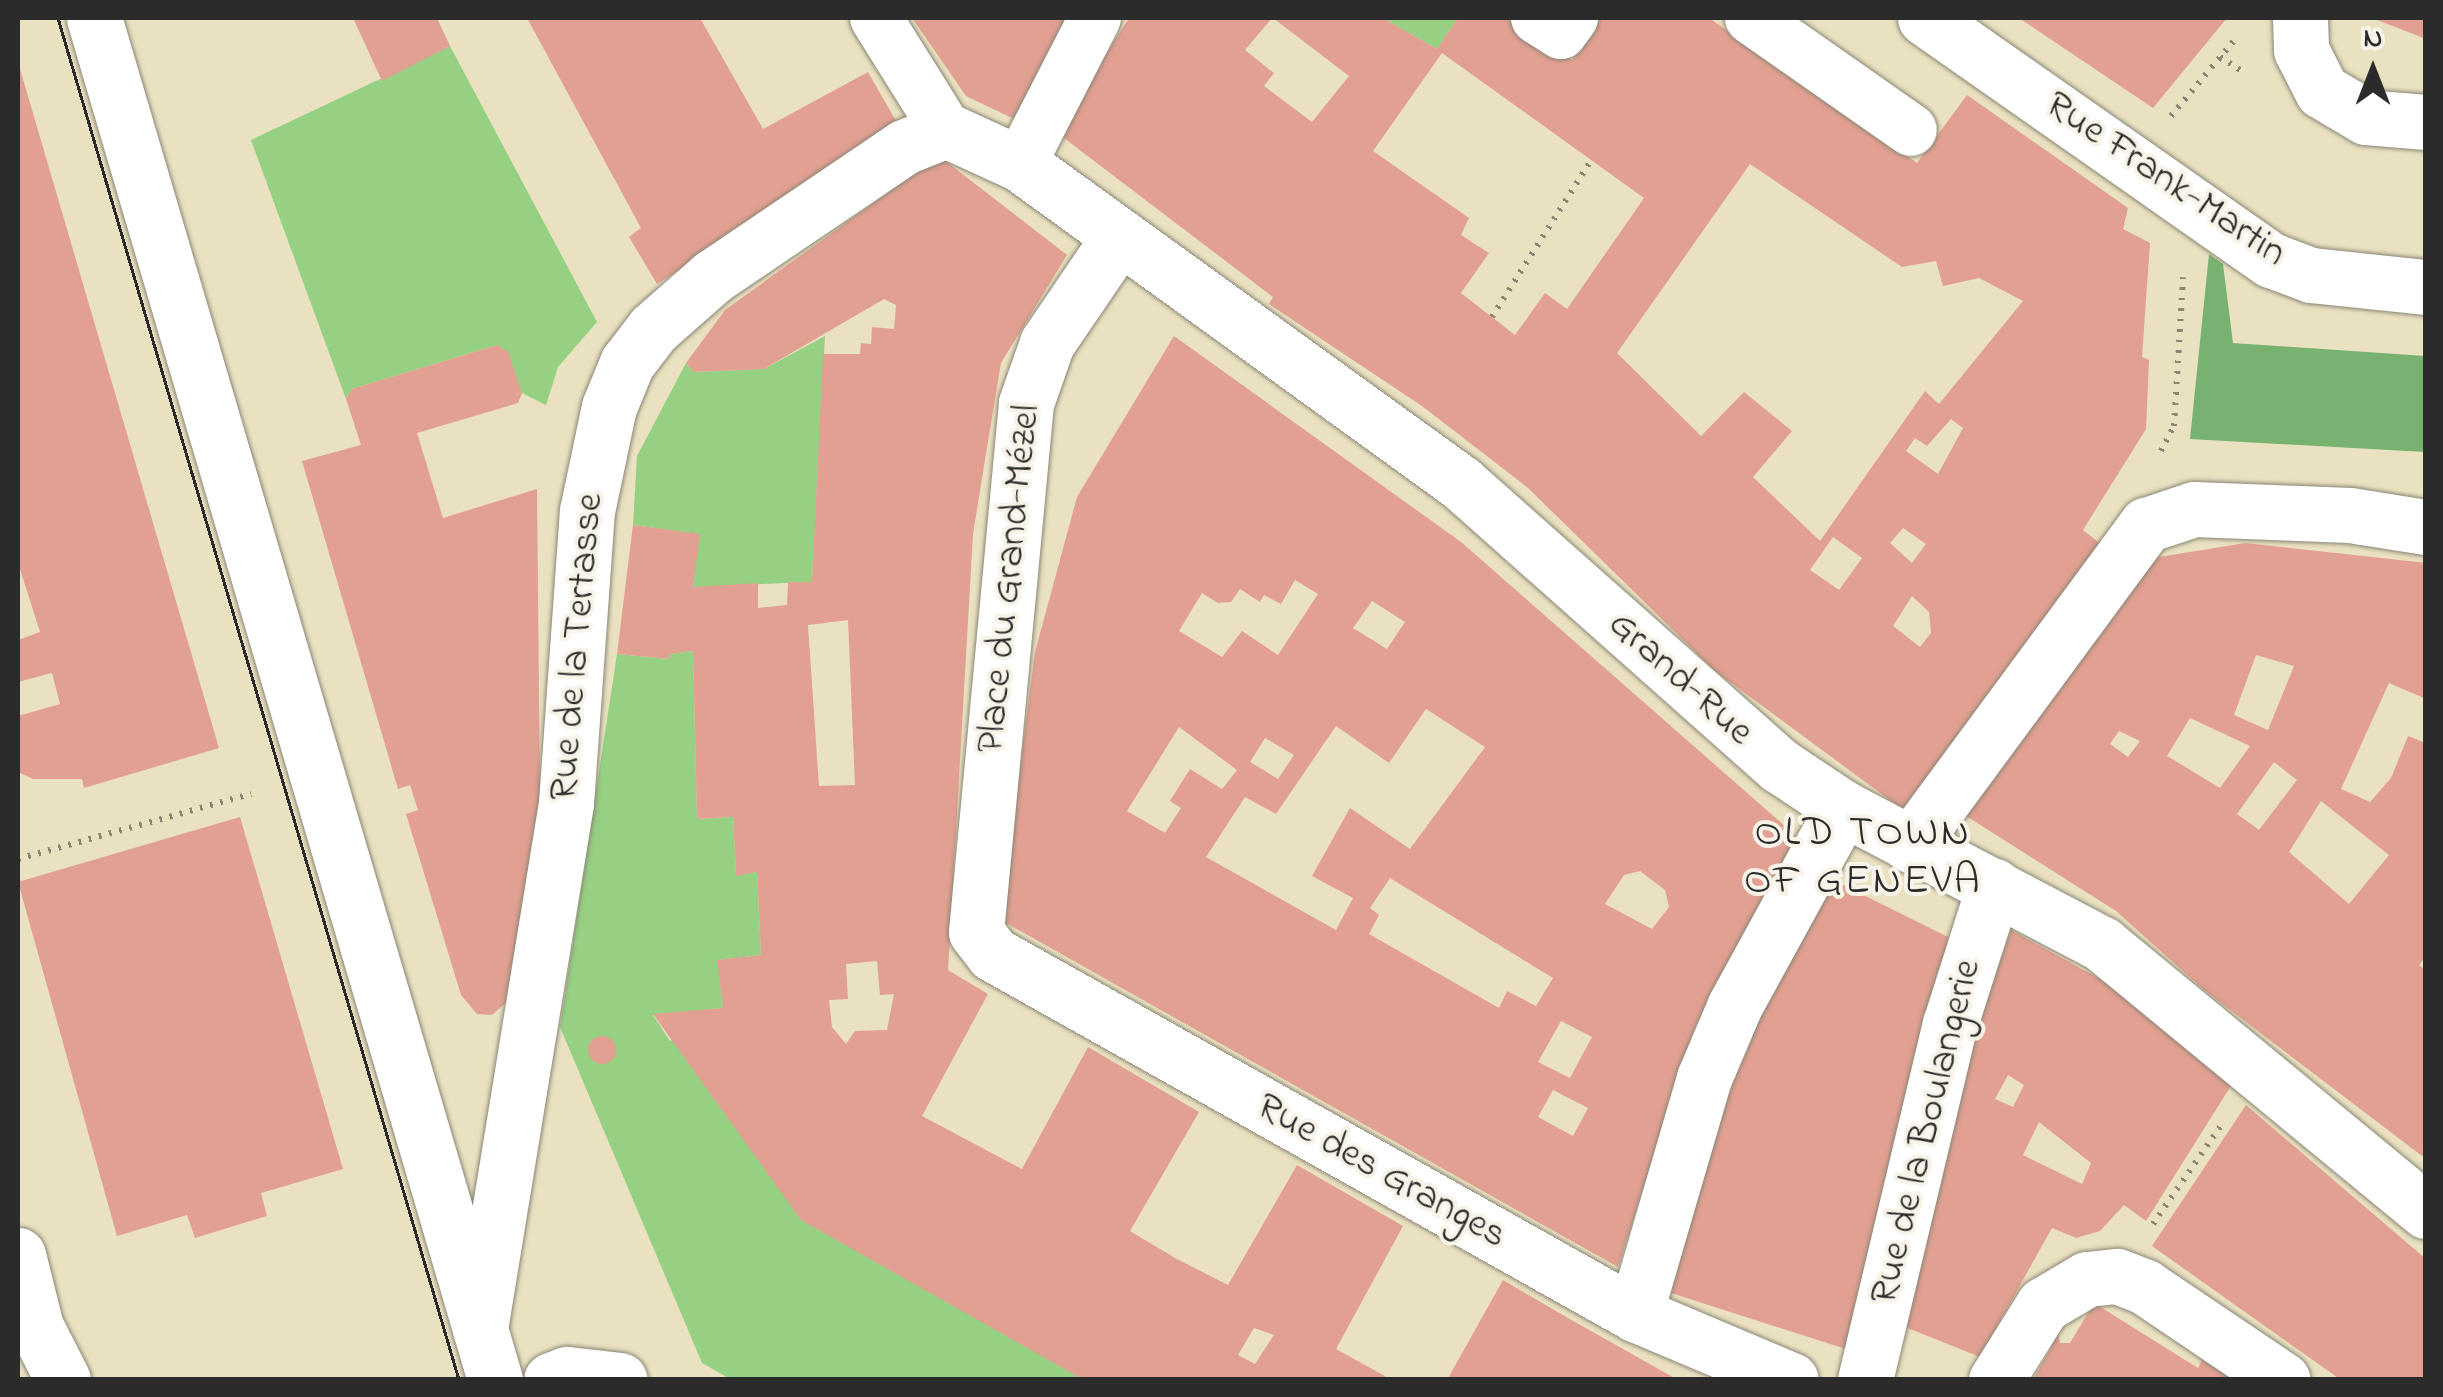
<!DOCTYPE html>
<html>
<head>
<meta charset="utf-8">
<style>
  body { margin:0 }
  #map { position:relative; width:2443px; height:1397px; overflow:hidden; background:#eae1c1; font-family:"Indie Flower",sans-serif }
  div>[style] { position:absolute }
  [style*='--x'] { left:calc(var(--x)*1px); top:calc(var(--y)*1px); width:calc(var(--w)*1px); rotate:calc(var(--a)*1deg) }
  .green>* { inset:0; background:#96d083 }
  .forest>* { inset:0; background:#78b271 }
  .building>* { inset:0; background:#e2a092 }
  .round { border-radius:50% }
  .path>* { height:6px; margin-top:-3px; transform-origin:0; background:repeating-linear-gradient(90deg,#8a8676 0 2.5px,transparent 0 10.5px) }
  .roads { filter:drop-shadow(0 0 2px #8a8676) drop-shadow(0 0 2px #8a8676) }
  .pedestrian>* { height:52px; margin:-26px; padding:0 26px; transform-origin:26px; border-radius:26px; background:#fff }
  .minor>* { height:55px; margin:-27.5px; padding:0 27.5px; transform-origin:27.5px; border-radius:27.5px; background:#fff }
  .tram>* { height:2.5px; margin:-1.25px; padding:0 1.25px; transform-origin:1.25px; border-radius:1.25px; background:#2b2b2b }
  span { translate:-50% -50%; white-space:nowrap; text-align:center; line-height:1.15; -webkit-text-stroke:8px #f7f3e8; paint-order:stroke }
  .street-label { font-size:40px; color:#2b2b2b }
  .neighbourhood-label { font-size:42px; color:#2b2b2b; letter-spacing:2.5px }
  .frame { position:absolute; inset:0; border:20px solid #2b2b2b; pointer-events:none }
  .north { position:absolute; left:2323px; top:20px; width:100px; height:100px; -webkit-text-stroke:8px #f7f3e8; paint-order:stroke; rotate:0deg; font-size:28px; font-weight:700; line-height:40px; text-align:center; color:#2b2b2b }
  .north::after { content:''; display:block; margin:auto; width:35px; height:45px; background:#2b2b2b; clip-path:polygon(50% 0,100% 100%,50% 72%,0 100%) }
</style>
</head>
<body>
<div id="map">
  <div class="green">
    <div style="clip-path:polygon(1383px 18px,1458px 18px,1437px 49px)"></div>
    <div style="clip-path:polygon(450px 46px,597px 322px,558px 367px,546px 405px,522px 393px,497px 345px,352px 389px,346px 399px,251px 140px)"></div>
    <div style="clip-path:polygon(825px 336px,812px 582px,693px 587px,699px 534px,633px 525px,637px 456px,686px 363px,694px 372px,764px 369px)"></div>
    <div style="clip-path:polygon(693px 651px,697px 819px,733px 817px,736px 875px,757px 872px,761px 955px,718px 960px,723px 1008px,653px 1015px,670px 1041px,675px 1038px,1084px 1379px,732px 1380px,702px 1363px,560px 1027px,617px 654px,669px 659px,669px 654px)"></div>
  </div>
  <div class="forest">
    <div style="clip-path:polygon(2209px 254px,2223px 264px,2233px 343px,2425px 356px,2425px 452px,2190px 439px)"></div>
  </div>
  <div class="building">
    <div style="clip-path:polygon(353px 18px,437px 18px,450px 46px,382px 81px)"></div>
    <div style="clip-path:polygon(527px 18px,700px 18px,763px 129px,868px 72px,900px 128px,657px 284px,629px 237px,641px 228px)"></div>
    <div style="clip-path:polygon(912px 18px,1074px 18px,1014px 119px,966px 96px)"></div>
    <div style="clip-path:polygon(evenodd,1129px 18px,1272px 18px,1245px 50px,1274px 73px,1264px 86px,1312px 122px,1349px 76px,1273px 18px,1383px 18px,1437px 49px,1458px 18px,1505px 18px,1572px 60px,1601px 18px,1709px 18px,1917px 163px,1967px 95px,2128px 208px,2123px 229px,2150px 243px,2142px 357px,2149px 360px,2146px 429px,2083px 530px,2102px 545px,1906px 812px,1715px 671px,1527px 487px,1422px 406px,1269px 304px,1273px 297px,1056px 132px,1129px 18px,1442px 53px,1644px 198px,1567px 309px,1545px 293px,1515px 335px,1461px 293px,1489px 253px,1461px 235px,1469px 218px,1373px 151px,1442px 53px,1129px 18px,1750px 164px,1902px 267px,1936px 261px,1943px 286px,1979px 278px,2023px 301px,1939px 404px,1925px 391px,1820px 541px,1753px 477px,1792px 431px,1744px 392px,1701px 436px,1617px 353px,1750px 164px,1129px 18px,1951px 419px,1963px 428px,1938px 474px,1906px 451px,1915px 438px,1927px 446px,1951px 419px,1129px 18px,1903px 528px,1926px 544px,1912px 563px,1890px 543px,1903px 528px,1129px 18px,1833px 537px,1862px 558px,1839px 590px,1810px 570px,1833px 537px,1129px 18px,1912px 596px,1929px 612px,1931px 633px,1920px 647px,1893px 626px,1912px 596px)"></div>
    <div style="clip-path:polygon(2019px 18px,2227px 18px,2153px 108px)"></div>
    <div style="clip-path:polygon(2372px 18px,2426px 18px,2426px 39px)"></div>
    <div style="clip-path:polygon(18px 62px,219px 748px,84px 788px,82px 779px,33px 779px,18px 772px,18px 716px,60px 704px,52px 673px,18px 682px,18px 640px,40px 632px,18px 563px)"></div>
    <div style="clip-path:polygon(evenodd,939px 156px,1067px 255px,1001px 363px,983px 472px,973px 534px,948px 970px,988px 994px,922px 1116px,1022px 1169px,1088px 1047px,1199px 1112px,1130px 1231px,1175px 1258px,1228px 1285px,1297px 1165px,1403px 1226px,1336px 1349px,1392px 1380px,1084px 1380px,801px 1220px,653px 1014px,723px 1008px,717px 960px,761px 955px,757px 872px,736px 876px,733px 817px,697px 819px,693px 651px,669px 654px,670px 659px,617px 654px,633px 525px,700px 534px,693px 587px,758px 583px,758px 608px,787px 605px,788px 582px,812px 582px,823px 354px,860px 354px,861px 343px,871px 344px,872px 327px,894px 329px,896px 305px,884px 299px,764px 369px,694px 372px,686px 363px,725px 310px,939px 156px,848px 620px,855px 785px,819px 786px,808px 625px,848px 620px,939px 156px,877px 961px,880px 995px,894px 994px,887px 1030px,855px 1031px,846px 1044px,832px 1027px,829px 1000px,848px 999px,846px 964px,877px 961px,939px 156px,1254px 1328px,1274px 1335px,1255px 1364px,1238px 1355px,1254px 1328px)"></div>
    <div style="clip-path:polygon(evenodd,1174px 336px,1461px 542px,1802px 841px,1696px 1025px,1618px 1267px,1006px 923px,1001px 914px,1035px 652px,1077px 497px,1174px 336px,1295px 580px,1318px 594px,1278px 655px,1242px 631px,1222px 657px,1179px 631px,1202px 593px,1218px 603px,1231px 602px,1240px 589px,1260px 602px,1264px 595px,1281px 604px,1295px 580px,1174px 336px,1372px 601px,1405px 622px,1387px 649px,1353px 628px,1372px 601px,1174px 336px,1426px 709px,1485px 747px,1410px 849px,1350px 808px,1312px 876px,1353px 898px,1336px 930px,1206px 857px,1245px 797px,1276px 814px,1336px 726px,1389px 763px,1426px 709px,1174px 336px,1179px 727px,1237px 770px,1222px 789px,1190px 769px,1170px 801px,1181px 808px,1165px 833px,1127px 811px,1179px 727px,1174px 336px,1265px 738px,1294px 755px,1278px 779px,1250px 762px,1265px 738px,1174px 336px,1640px 871px,1665px 890px,1669px 907px,1652px 929px,1605px 904px,1624px 875px,1640px 871px,1174px 336px,1390px 878px,1553px 978px,1536px 1006px,1507px 991px,1499px 1008px,1369px 934px,1379px 915px,1370px 908px,1390px 878px,1174px 336px,1561px 1021px,1592px 1037px,1570px 1078px,1538px 1062px,1561px 1021px,1174px 336px,1553px 1090px,1588px 1108px,1573px 1136px,1538px 1117px,1553px 1090px)"></div>
    <div style="clip-path:polygon(497px 345px,508px 352px,522px 393px,518px 403px,417px 433px,443px 518px,537px 489px,540px 795px,509px 1000px,492px 1015px,477px 1014px,461px 995px,406px 814px,418px 810px,410px 785px,398px 789px,302px 461px,361px 445px,346px 399px,352px 389px)"></div>
    <div style="clip-path:polygon(evenodd,2245px 543px,2426px 563px,2426px 699px,2389px 683px,2341px 789px,2370px 802px,2391px 778px,2408px 736px,2426px 743px,2426px 957px,2419px 965px,2426px 970px,2426px 1159px,2204px 990px,2116px 911px,1963px 814px,2147px 559px,2245px 543px,2256px 655px,2294px 666px,2268px 730px,2234px 715px,2256px 655px,2245px 543px,2190px 718px,2250px 746px,2220px 788px,2167px 756px,2190px 718px,2245px 543px,2119px 731px,2140px 741px,2128px 757px,2110px 744px,2119px 731px,2245px 543px,2274px 762px,2297px 780px,2259px 830px,2237px 814px,2274px 762px,2245px 543px,2321px 801px,2389px 855px,2349px 904px,2289px 852px,2321px 801px)"></div>
    <div style="clip-path:polygon(240px 817px,343px 1169px,261px 1193px,267px 1216px,195px 1238px,187px 1215px,117px 1236px,18px 882px)"></div>
    <div style="clip-path:polygon(1827px 877px,1954px 940px,1849px 1350px,1668px 1292px,1701px 1166px,1760px 1000px)"></div>
    <div style="clip-path:polygon(evenodd,2011px 930px,2118px 989px,2234px 1081px,2146px 1221px,2124px 1205px,2100px 1231px,2076px 1238px,2052px 1228px,1980px 1357px,1900px 1325px,1971px 1041px,2011px 930px,2008px 1075px,2024px 1085px,2013px 1107px,1995px 1099px,2008px 1075px,2011px 930px,2039px 1122px,2091px 1163px,2082px 1184px,2023px 1155px,2039px 1122px)"></div>
    <div class="round" style="left:588px;top:1036px;width:28px;height:28px"></div>
    <div style="clip-path:polygon(2246px 1105px,2426px 1259px,2426px 1380px,2341px 1380px,2152px 1246px)"></div>
    <div style="clip-path:polygon(1503px 1280px,1561px 1314px,1678px 1380px,1447px 1380px)"></div>
    <div style="clip-path:polygon(2094px 1303px,2198px 1368px,2202px 1360px,2234px 1380px,2033px 1380px,2051px 1348px,2048px 1332px,2057px 1329px,2060px 1343px,2070px 1343px)"></div>
  </div>
  <div class="path">
    <div style="--x:2220;--y:57;--w:24;--a:33"></div>
    <div style="--x:2171;--y:116;--w:103;--a:-50.1"></div>
    <div style="--x:1492;--y:317;--w:183;--a:-57.7"></div>
    <div style="--x:2161;--y:451;--w:28;--a:-63"></div>
    <div style="--x:2174;--y:426;--w:149;--a:-86.5"></div>
    <div style="--x:18;--y:859;--w:242;--a:-15.6"></div>
    <div style="--x:2153;--y:1224;--w:121;--a:-55.4"></div>
  </div>
  <div class="roads">
    <div class="pedestrian">
      <div style="--x:876;--y:18;--w:132;--a:58"></div>
      <div style="--x:1537;--y:18;--w:28;--a:32"></div>
      <div style="--x:1561;--y:33;--w:19;--a:-54"></div>
      <div style="--x:1751;--y:18;--w:195;--a:35"></div>
      <div style="--x:1020;--y:164;--w:164;--a:-62.8"></div>
    </div>
    <div class="minor">
      <div style="--x:94;--y:18;--w:1420;--a:73.59"></div>
      <div style="--x:1925;--y:18;--w:422;--a:35"></div>
      <div style="--x:2271;--y:260;--w:43;--a:20.6"></div>
      <div style="--x:2311;--y:275;--w:116;--a:6"></div>
      <div style="--x:2300;--y:18;--w:32;--a:88"></div>
      <div style="--x:2301;--y:50;--w:46;--a:62.9"></div>
      <div style="--x:2322;--y:91;--w:51;--a:30.6"></div>
      <div style="--x:2366;--y:117;--w:60;--a:4.8"></div>
      <div style="--x:1119;--y:237;--w:128;--a:124.2"></div>
      <div style="--x:1047;--y:343;--w:64;--a:109.3"></div>
      <div style="--x:1026;--y:403;--w:531;--a:95.4"></div>
      <div style="--x:976;--y:932;--w:28;--a:52"></div>
      <div style="--x:993;--y:954;--w:736;--a:29.28"></div>
      <div style="--x:1635;--y:1314;--w:169;--a:22.9"></div>
      <div style="--x:1910;--y:845;--w:398;--a:-53.6"></div>
      <div style="--x:2146;--y:525;--w:51;--a:-18.4"></div>
      <div style="--x:2194;--y:509;--w:156;--a:2.2"></div>
      <div style="--x:2350;--y:515;--w:77;--a:9"></div>
      <div style="--x:18;--y:1255;--w:74;--a:76"></div>
      <div style="--x:36;--y:1327;--w:59;--a:63"></div>
      <div style="--x:1635;--y:1314;--w:246;--a:-73.7"></div>
      <div style="--x:1704;--y:1078;--w:79;--a:-67"></div>
      <div style="--x:1735;--y:1005;--w:225;--a:-61.3"></div>
      <div style="--x:480;--y:1329;--w:533;--a:-80.71"></div>
      <div style="--x:566;--y:803;--w:293;--a:-85.9"></div>
      <div style="--x:587;--y:511;--w:106;--a:-78.1"></div>
      <div style="--x:609;--y:407;--w:48;--a:-67.8"></div>
      <div style="--x:627;--y:363;--w:43;--a:-52.6"></div>
      <div style="--x:653;--y:329;--w:79;--a:-41.4"></div>
      <div style="--x:712;--y:277;--w:232;--a:-34.1"></div>
      <div style="--x:904;--y:147;--w:45;--a:-22"></div>
      <div style="--x:946;--y:130;--w:81;--a:24.7"></div>
      <div style="--x:1020;--y:164;--w:544;--a:35.88"></div>
      <div style="--x:1461;--y:483;--w:426;--a:41.6"></div>
      <div style="--x:1780;--y:766;--w:76;--a:33.7"></div>
      <div style="--x:1843;--y:808;--w:293;--a:27.7"></div>
      <div style="--x:2102;--y:944;--w:420;--a:39.5"></div>
      <div style="--x:551;--y:1380;--w:17;--a:-21"></div>
      <div style="--x:567;--y:1374;--w:53;--a:6.5"></div>
      <div style="--x:1865;--y:1380;--w:366;--a:-76.6"></div>
      <div style="--x:1950;--y:1024;--w:145;--a:-72.3"></div>
      <div style="--x:1996;--y:1380;--w:89;--a:-57.9"></div>
      <div style="--x:2043;--y:1305;--w:51;--a:-30.6"></div>
      <div style="--x:2087;--y:1279;--w:30;--a:-6"></div>
      <div style="--x:2117;--y:1276;--w:30;--a:21"></div>
      <div style="--x:2145;--y:1287;--w:166;--a:34"></div>
    </div>
  </div>
  <div class="tram">
    <div style="--x:58;--y:18;--w:1420;--a:73.59"></div>
  </div>
  <div class="street-label">
    <span style="left:2165px;top:180px;rotate:34deg">Rue Frank-Martin</span>
    <span style="left:1010px;top:579px;rotate:-84deg">Place du Grand-Mézel</span>
    <span style="left:578px;top:647px;rotate:-85deg">Rue de la Tertasse</span>
    <span style="left:1680px;top:679px;rotate:42deg">Grand-Rue</span>
    <span style="left:1927px;top:1132px;rotate:-76deg">Rue de la Boulangerie</span>
    <span style="left:1381px;top:1172px;rotate:29deg">Rue des Granges</span>
  </div>
  <div class="neighbourhood-label">
    <span style="left:1863px;top:858px">OLD TOWN<br>OF GENEVA</span>
  </div>
  <div class="frame"></div>
  <div class="north">N</div>
</div>
</body>
</html>
